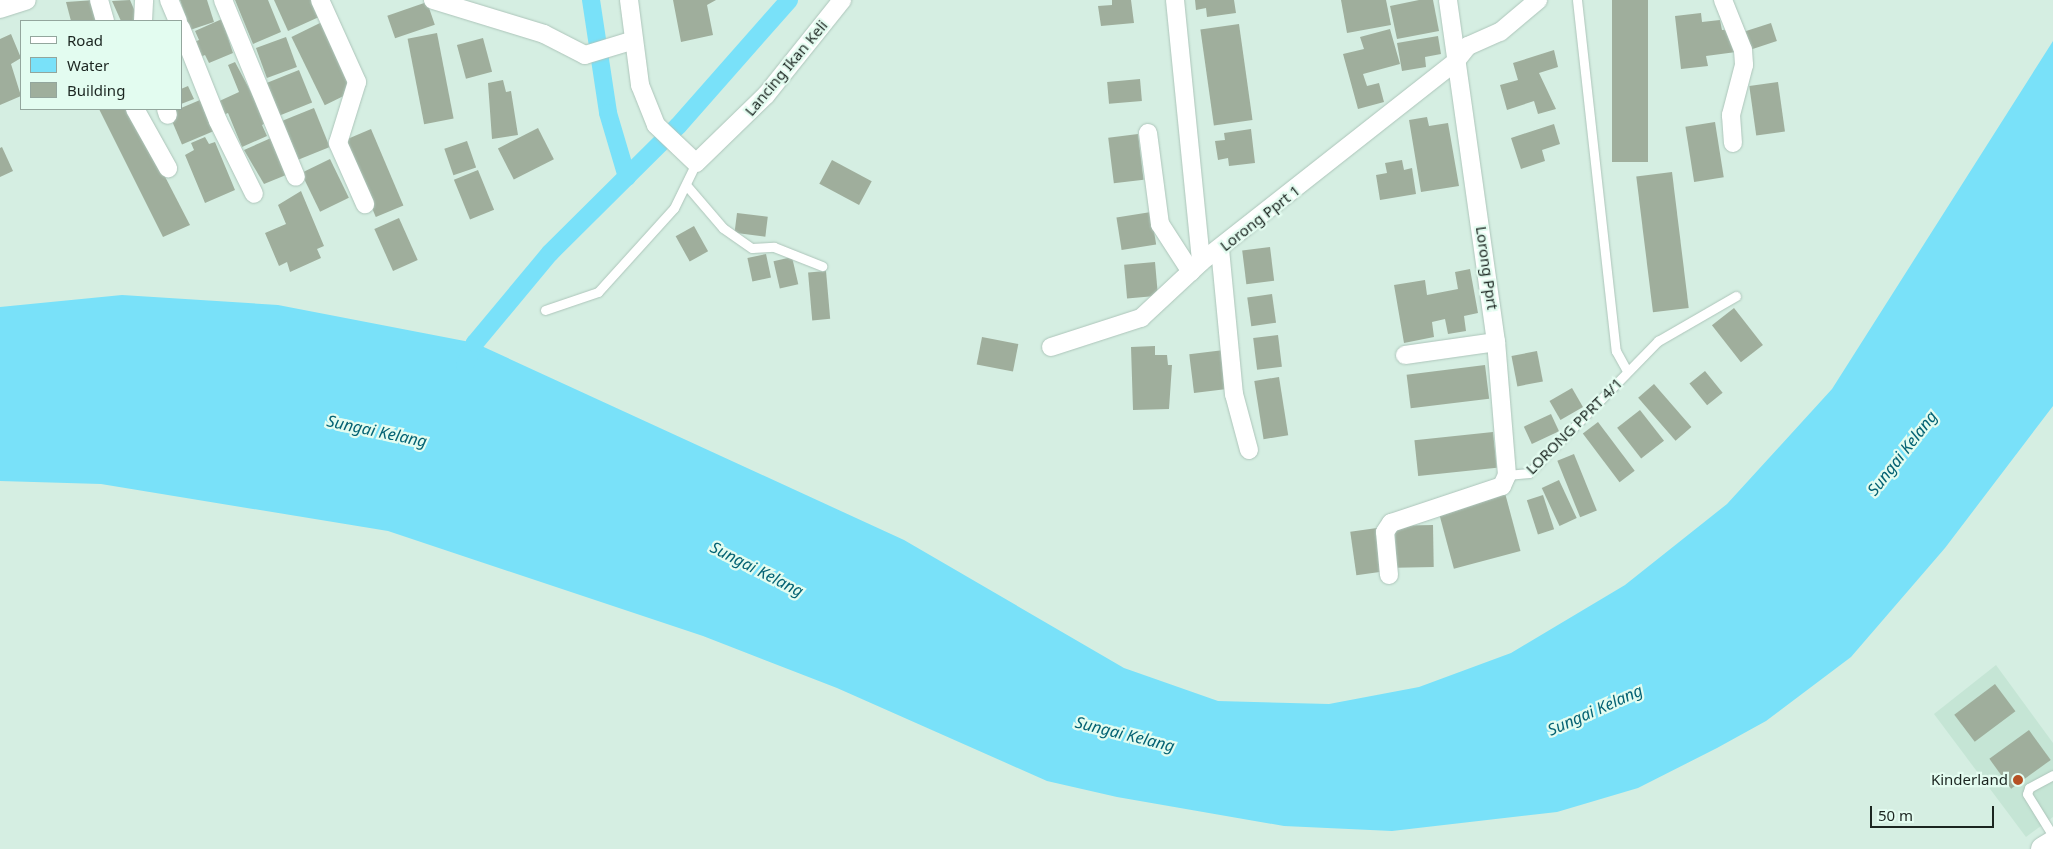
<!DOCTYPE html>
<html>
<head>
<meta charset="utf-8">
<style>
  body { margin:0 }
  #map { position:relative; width:2053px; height:849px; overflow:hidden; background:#d5eee2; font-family:"Noto Sans",sans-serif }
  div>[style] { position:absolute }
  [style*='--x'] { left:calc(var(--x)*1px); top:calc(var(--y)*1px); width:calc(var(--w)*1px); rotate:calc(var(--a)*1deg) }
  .built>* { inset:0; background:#c5e5d5 }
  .water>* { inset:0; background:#79e1f9 }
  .canal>* { height:18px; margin:-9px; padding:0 9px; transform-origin:9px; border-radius:9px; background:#79e1f9 }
  .building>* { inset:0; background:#9fae9c; transform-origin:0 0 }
  .roads { filter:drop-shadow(0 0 1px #adc5ba) drop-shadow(0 0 1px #adc5ba) }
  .lane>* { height:9px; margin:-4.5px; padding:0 4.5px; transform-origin:4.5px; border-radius:4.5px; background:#fff }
  .street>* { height:18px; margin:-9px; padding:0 9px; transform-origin:9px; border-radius:9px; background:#fff }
  .secondary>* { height:25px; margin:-12.5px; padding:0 12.5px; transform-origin:12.5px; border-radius:12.5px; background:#fff }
  .dots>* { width:14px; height:14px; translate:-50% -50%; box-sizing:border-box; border:2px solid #e3fcf0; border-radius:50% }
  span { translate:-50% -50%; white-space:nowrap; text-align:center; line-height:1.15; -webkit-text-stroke:4.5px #e3fcf0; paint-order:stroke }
  .street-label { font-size:15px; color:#1b2520 }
  .poi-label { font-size:15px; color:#1b2520 }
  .right { translate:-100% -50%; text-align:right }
  .water-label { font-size:16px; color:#046273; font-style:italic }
  .legend { position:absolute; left:20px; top:20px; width:162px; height:90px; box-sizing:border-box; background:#e3fcf0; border:1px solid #93a69d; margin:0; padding:6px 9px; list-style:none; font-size:15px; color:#1b2520 }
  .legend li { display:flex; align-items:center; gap:10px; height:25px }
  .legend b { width:25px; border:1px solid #93a69d }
  .scale { position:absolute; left:1870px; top:806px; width:124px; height:22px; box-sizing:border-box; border:2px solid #1b2520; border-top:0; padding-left:6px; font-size:15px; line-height:18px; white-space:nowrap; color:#1b2520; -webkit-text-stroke:4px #e3fcf0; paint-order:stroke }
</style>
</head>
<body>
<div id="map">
  <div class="built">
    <div style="clip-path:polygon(1996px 665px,2053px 743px,2053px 817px,2026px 837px,1934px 714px)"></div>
  </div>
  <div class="water">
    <div style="clip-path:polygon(2053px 41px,2053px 406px,1945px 548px,1851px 657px,1766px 721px,1717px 748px,1638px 788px,1557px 812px,1392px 831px,1284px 826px,1117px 797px,1047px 781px,837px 688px,703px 636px,388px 531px,101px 484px,0 481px,0 307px,122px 295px,278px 305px,475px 343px,904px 540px,1124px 668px,1218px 701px,1329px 704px,1419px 687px,1511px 653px,1625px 585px,1727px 504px,1832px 389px)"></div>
  </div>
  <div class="canal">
    <div style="--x:591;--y:0;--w:114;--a:81.4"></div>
    <div style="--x:608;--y:113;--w:67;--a:73.5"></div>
    <div style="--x:465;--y:365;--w:24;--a:-66"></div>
    <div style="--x:475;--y:343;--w:117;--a:-50.2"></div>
    <div style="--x:550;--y:253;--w:180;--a:-44.8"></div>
    <div style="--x:678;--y:126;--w:168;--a:-48.6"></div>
  </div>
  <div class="building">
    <div style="clip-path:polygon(95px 0,101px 21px,71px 21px,66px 2px)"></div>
    <div style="clip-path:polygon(130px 0,139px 21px,121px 21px,112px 1px)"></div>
    <div style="clip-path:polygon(180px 0,207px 0,214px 22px,190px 30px)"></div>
    <div style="clip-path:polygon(235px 0,268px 0,281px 32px,253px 44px)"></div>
    <div style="clip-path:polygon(274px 0,311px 0,319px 17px,288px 31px)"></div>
    <div style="clip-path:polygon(673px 0,716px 0,707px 5px,713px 35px,681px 42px)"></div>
    <div style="clip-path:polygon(1112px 0,1131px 0,1134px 23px,1101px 26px,1098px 6px,1112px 5px)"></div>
    <div style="clip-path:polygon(1195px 0,1234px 0,1236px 13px,1207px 17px,1206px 8px,1196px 10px)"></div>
    <div style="clip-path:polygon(1341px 0,1386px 0,1391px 25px,1347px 33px)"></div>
    <div style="clip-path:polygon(1419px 0,1433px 0,1439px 31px,1397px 39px,1390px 6px)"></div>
    <div style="left:1612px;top:0;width:36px;height:162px"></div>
    <div style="left:427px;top:2px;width:24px;height:42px;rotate:71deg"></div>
    <div style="clip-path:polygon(1701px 13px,1702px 22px,1720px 20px,1722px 30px,1733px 29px,1736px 52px,1706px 56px,1708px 66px,1681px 69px,1675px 16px)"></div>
    <div style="clip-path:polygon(222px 19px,233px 53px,209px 63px,205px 55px,196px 59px,190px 44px,199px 40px,195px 31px)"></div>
    <div style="left:322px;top:22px;width:76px;height:34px;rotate:64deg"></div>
    <div style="left:1771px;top:23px;width:19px;height:27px;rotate:72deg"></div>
    <div style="left:1239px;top:24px;width:97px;height:39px;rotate:82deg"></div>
    <div style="clip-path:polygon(1390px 29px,1400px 64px,1363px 74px,1367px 86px,1379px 83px,1384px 102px,1358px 109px,1343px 54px,1364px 49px,1360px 37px)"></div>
    <div style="left:437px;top:33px;width:87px;height:30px;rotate:79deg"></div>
    <div style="clip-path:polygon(11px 34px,21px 58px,11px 64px,21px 96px,0 105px,0 39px)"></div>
    <div style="clip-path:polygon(1438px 36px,1441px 54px,1425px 57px,1426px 67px,1402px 71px,1397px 43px)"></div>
    <div style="left:286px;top:37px;width:32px;height:32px;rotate:70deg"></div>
    <div style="left:483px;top:38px;width:35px;height:27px;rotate:75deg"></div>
    <div style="clip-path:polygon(1554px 50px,1558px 67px,1539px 73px,1556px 109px,1538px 114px,1534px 101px,1507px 110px,1500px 85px,1518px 80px,1513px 63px)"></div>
    <div style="clip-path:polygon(235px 62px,267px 122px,262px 125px,267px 136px,242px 147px,228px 113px,221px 116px,215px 103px,239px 92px,228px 65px)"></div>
    <div style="left:299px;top:70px;width:35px;height:35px;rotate:68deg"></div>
    <div style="left:1140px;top:79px;width:22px;height:33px;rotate:85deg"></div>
    <div style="clip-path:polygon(503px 80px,506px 92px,511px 91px,518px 135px,492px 139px,488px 83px)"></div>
    <div style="left:1778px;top:82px;width:50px;height:29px;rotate:82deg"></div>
    <div style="clip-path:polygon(188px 86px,194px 99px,181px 104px,181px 89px)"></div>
    <div style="left:200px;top:100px;width:34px;height:34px;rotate:67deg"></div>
    <div style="left:314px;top:108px;width:42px;height:34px;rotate:68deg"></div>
    <div style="clip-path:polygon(99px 109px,130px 109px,190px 225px,163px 237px)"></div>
    <div style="clip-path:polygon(1427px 117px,1429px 126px,1448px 123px,1459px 186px,1421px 192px,1409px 120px)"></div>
    <div style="left:1715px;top:122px;width:56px;height:30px;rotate:81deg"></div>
    <div style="clip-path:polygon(1554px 124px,1560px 144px,1542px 150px,1545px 161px,1521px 169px,1511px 138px)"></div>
    <div style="left:538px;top:128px;width:35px;height:45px;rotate:63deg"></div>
    <div style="left:371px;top:129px;width:83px;height:30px;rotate:67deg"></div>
    <div style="clip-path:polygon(1251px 129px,1255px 163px,1229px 166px,1228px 158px,1218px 160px,1215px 141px,1225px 140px,1224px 133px)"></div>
    <div style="left:1138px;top:134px;width:46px;height:30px;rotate:83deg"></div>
    <div style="clip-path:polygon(205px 137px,209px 144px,215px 142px,235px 190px,205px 203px,185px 155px,194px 150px,191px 143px)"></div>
    <div style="clip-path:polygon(271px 138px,286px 175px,264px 184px,244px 150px)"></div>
    <div style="left:467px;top:141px;width:28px;height:24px;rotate:71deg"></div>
    <div style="clip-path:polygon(2px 147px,13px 171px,0 177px,0 148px)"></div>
    <div style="left:330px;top:159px;width:43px;height:32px;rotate:64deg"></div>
    <div style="left:832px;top:160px;width:45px;height:27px;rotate:28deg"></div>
    <div style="clip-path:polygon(1402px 160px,1404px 170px,1412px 168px,1416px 194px,1380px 200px,1376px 175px,1387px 173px,1385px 163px)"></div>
    <div style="left:478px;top:170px;width:43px;height:26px;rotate:68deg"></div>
    <div style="left:1672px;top:172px;width:137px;height:36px;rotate:83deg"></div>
    <div style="clip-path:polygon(301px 191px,324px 246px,317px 249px,321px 258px,290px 272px,287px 262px,279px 266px,265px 233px,286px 224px,278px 205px)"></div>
    <div style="left:1151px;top:212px;width:33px;height:35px;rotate:81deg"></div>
    <div style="left:737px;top:213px;width:31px;height:20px;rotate:7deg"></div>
    <div style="left:399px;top:218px;width:46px;height:27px;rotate:66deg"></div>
    <div style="left:694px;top:226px;width:29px;height:21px;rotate:61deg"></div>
    <div style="left:1270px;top:247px;width:34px;height:28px;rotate:83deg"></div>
    <div style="left:766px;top:254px;width:24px;height:19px;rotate:78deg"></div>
    <div style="left:792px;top:257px;width:28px;height:19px;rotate:77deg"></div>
    <div style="left:1155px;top:262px;width:34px;height:31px;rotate:85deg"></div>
    <div style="clip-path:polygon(1470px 269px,1478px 313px,1464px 316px,1466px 331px,1448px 334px,1445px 319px,1432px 322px,1434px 337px,1404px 343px,1394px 285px,1425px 280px,1427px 295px,1458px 289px,1455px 272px)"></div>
    <div style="left:826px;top:271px;width:48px;height:18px;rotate:85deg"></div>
    <div style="left:1272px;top:294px;width:29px;height:25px;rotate:82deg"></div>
    <div style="left:1734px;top:308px;width:47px;height:28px;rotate:52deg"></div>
    <div style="left:1278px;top:335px;width:32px;height:25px;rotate:83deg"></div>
    <div style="left:982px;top:337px;width:37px;height:28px;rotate:11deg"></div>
    <div style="clip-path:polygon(1155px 346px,1155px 355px,1167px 355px,1168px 365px,1172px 365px,1169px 409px,1133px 410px,1131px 347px)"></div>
    <div style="left:1224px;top:350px;width:39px;height:35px;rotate:83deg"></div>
    <div style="left:1537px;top:351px;width:31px;height:26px;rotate:79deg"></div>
    <div style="left:1485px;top:365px;width:34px;height:79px;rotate:83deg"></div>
    <div style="left:1705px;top:371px;width:28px;height:20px;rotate:51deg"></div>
    <div style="left:1279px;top:377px;width:59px;height:25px;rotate:81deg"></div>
    <div style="left:1654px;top:384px;width:57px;height:21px;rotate:49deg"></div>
    <div style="left:1572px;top:388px;width:22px;height:26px;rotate:60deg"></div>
    <div style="left:1640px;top:410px;width:39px;height:29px;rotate:52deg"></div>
    <div style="left:1551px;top:414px;width:19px;height:30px;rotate:65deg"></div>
    <div style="left:1598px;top:422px;width:61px;height:19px;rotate:53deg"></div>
    <div style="left:1493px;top:432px;width:36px;height:79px;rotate:84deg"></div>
    <div style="left:1574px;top:454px;width:61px;height:18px;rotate:68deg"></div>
    <div style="left:1559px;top:480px;width:42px;height:19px;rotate:65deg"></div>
    <div style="left:1505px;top:493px;width:60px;height:69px;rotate:75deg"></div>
    <div style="left:1543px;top:495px;width:36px;height:17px;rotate:72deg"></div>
    <div style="left:1433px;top:525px;width:42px;height:38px;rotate:89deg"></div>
    <div style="left:1377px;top:528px;width:44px;height:27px;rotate:82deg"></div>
    <div style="left:1995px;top:684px;width:34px;height:51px;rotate:53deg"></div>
    <div style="left:2029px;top:730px;width:37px;height:49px;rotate:54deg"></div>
  </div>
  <div class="roads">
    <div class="lane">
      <div style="--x:1577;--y:0;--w:353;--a:83.7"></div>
      <div style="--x:1616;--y:351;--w:23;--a:61"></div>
      <div style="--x:687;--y:186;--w:55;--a:49.4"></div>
      <div style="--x:723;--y:228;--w:35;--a:35"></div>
      <div style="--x:752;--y:248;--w:22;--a:-3"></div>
      <div style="--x:774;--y:247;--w:52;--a:21.6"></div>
      <div style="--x:545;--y:310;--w:56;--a:-18.8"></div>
      <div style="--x:598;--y:292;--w:113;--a:-47.9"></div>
      <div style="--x:674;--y:208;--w:50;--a:-63.9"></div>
      <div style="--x:1507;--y:475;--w:22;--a:-5"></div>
      <div style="--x:1529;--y:473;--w:185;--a:-45.7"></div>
      <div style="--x:1658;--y:341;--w:90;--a:-30"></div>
      <div style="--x:2053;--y:775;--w:27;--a:152"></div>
      <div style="--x:2029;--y:788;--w:6;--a:108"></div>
      <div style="--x:2027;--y:794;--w:49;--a:58.2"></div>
    </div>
    <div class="street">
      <div style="--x:99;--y:0;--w:22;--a:74"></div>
      <div style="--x:169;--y:0;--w:23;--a:67"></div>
      <div style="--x:223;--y:0;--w:191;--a:67.6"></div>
      <div style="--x:320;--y:0;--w:90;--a:65.7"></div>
      <div style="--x:357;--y:82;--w:64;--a:107.3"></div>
      <div style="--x:338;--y:143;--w:67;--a:66.1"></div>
      <div style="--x:433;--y:0;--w:116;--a:17"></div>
      <div style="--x:544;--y:34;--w:46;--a:27.1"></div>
      <div style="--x:585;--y:55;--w:51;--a:-17"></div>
      <div style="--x:629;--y:0;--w:86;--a:82.6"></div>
      <div style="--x:640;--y:85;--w:43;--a:68.2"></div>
      <div style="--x:656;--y:125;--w:55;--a:43.5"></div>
      <div style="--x:696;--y:163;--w:98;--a:-44.2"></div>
      <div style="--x:766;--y:95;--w:122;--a:-51.3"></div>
      <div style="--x:1175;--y:0;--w:263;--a:84.3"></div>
      <div style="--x:1723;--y:0;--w:54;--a:68.2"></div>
      <div style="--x:1743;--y:50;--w:15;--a:86"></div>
      <div style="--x:1744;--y:65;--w:52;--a:104.6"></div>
      <div style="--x:1731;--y:115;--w:28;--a:86"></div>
      <div style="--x:0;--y:9;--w:28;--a:-18"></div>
      <div style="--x:143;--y:21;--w:21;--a:-87"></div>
      <div style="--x:181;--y:28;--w:100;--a:68.3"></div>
      <div style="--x:218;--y:121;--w:81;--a:63.7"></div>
      <div style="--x:135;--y:109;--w:68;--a:60.8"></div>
      <div style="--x:166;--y:109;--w:6;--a:72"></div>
      <div style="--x:1148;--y:133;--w:92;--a:82.5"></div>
      <div style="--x:1160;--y:224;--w:57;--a:57.1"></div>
      <div style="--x:1220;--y:249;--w:146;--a:84.5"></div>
      <div style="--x:1234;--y:394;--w:58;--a:75"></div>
      <div style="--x:1051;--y:347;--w:95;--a:-17.9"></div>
      <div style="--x:1141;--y:318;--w:82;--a:-43"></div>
      <div style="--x:1201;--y:262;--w:323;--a:-38.2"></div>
      <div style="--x:1455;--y:62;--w:21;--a:-51"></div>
      <div style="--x:1468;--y:46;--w:35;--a:-24"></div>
      <div style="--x:1500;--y:32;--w:50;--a:-40.1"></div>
      <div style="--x:1405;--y:355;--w:92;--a:-8.1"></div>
      <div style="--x:1389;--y:575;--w:43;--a:-95.3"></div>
      <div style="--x:1385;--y:532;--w:11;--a:-56"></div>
      <div style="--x:1391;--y:523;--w:117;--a:-18.4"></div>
      <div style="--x:1502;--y:486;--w:12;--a:-66"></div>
      <div style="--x:1507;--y:475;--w:133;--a:-94.7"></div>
      <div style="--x:1496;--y:342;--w:345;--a:-98"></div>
    </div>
    <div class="secondary">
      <div style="--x:2043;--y:849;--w:12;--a:-31"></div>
    </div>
  </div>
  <div class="dots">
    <div style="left:2018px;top:780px;background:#b65024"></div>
  </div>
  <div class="street-label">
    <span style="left:786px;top:68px;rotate:-50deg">Lancing Ikan Keli</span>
    <span style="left:1260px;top:218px;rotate:-38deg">Lorong Pprt 1</span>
    <span style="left:1487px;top:268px;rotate:82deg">Lorong Pprt</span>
    <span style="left:1574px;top:426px;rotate:-45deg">LORONG PPRT 4/1</span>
  </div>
  <div class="poi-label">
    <span class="right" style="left:2008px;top:780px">Kinderland</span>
  </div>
  <div class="water-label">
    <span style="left:377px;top:431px;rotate:12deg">Sungai Kelang</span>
    <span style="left:1902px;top:453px;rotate:-52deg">Sungai Kelang</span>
    <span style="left:757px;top:569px;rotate:27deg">Sungai Kelang</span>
    <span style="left:1595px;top:710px;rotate:-24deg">Sungai Kelang</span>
    <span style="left:1125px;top:734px;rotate:14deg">Sungai Kelang</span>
  </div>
  <ul class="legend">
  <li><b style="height:6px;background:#fff"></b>Road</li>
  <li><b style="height:14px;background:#79e1f9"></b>Water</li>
  <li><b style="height:14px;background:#9fae9c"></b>Building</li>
  </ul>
  <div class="scale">50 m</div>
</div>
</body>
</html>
